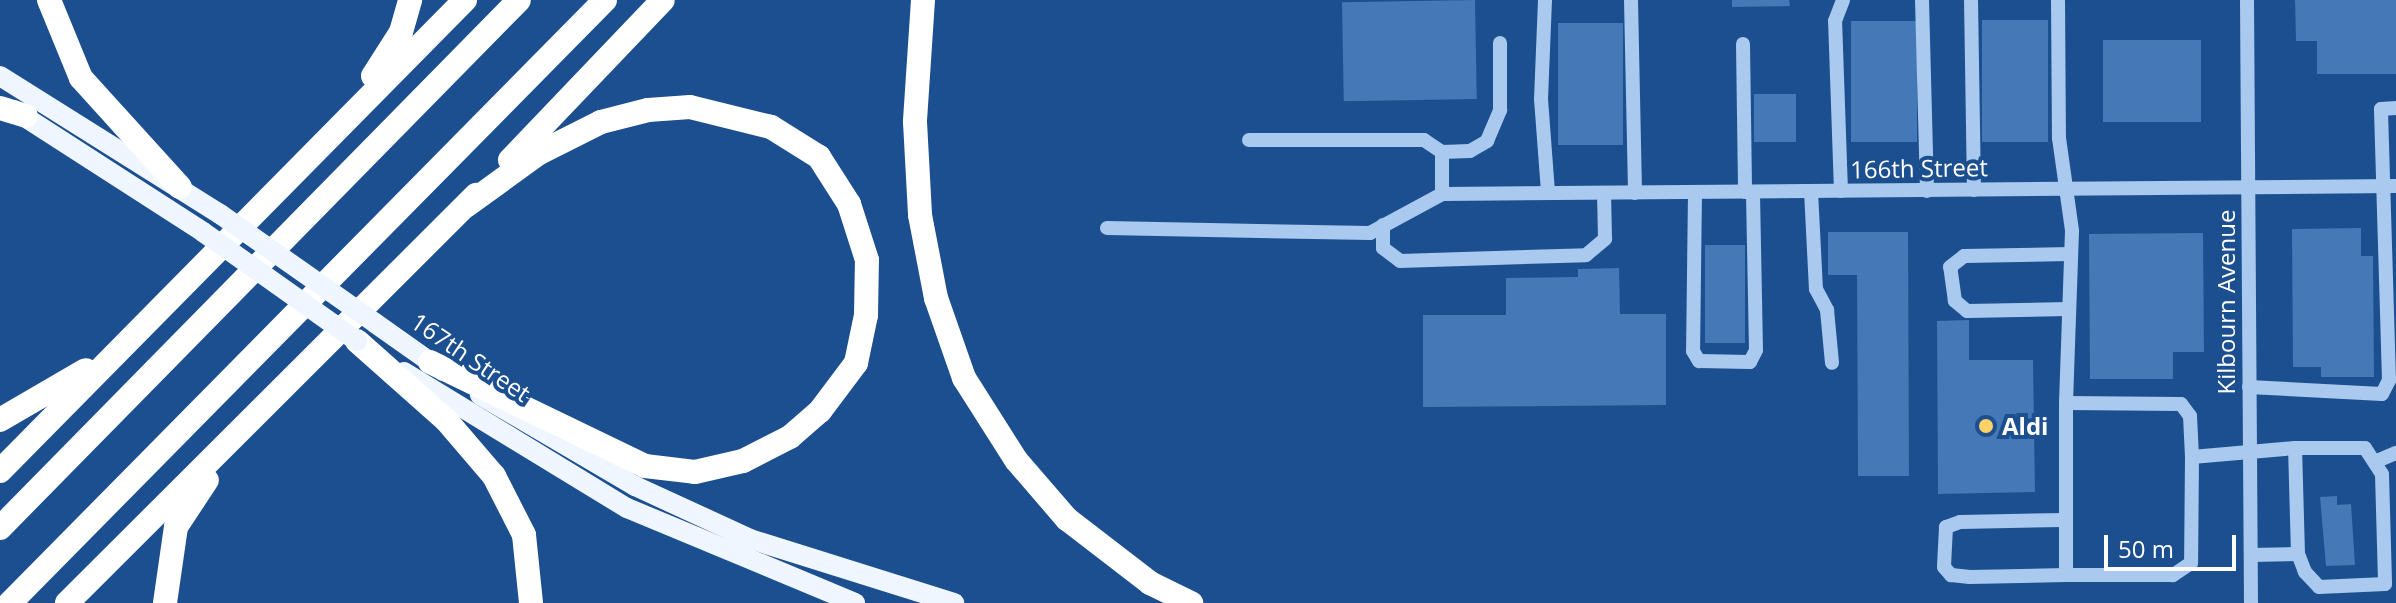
<!DOCTYPE html>
<html>
<head>
<meta charset="utf-8">
<style>
  body { margin:0 }
  #map { position:relative; width:2396px; height:603px; overflow:hidden; background:#1b4f8f; font-family:"Open Sans",sans-serif }
  div>[style] { position:absolute }
  [style*='--x'] { left:calc(var(--x)*1px); top:calc(var(--y)*1px); width:calc(var(--w)*1px); rotate:calc(var(--a)*1deg) }
  .building>* { inset:0; background:#4478b7; transform-origin:0 0 }
  .minor>* { height:14px; margin:-7px; padding:0 7px; transform-origin:7px; border-radius:7px; background:#a9c9ee }
  .major>* { height:20px; margin:-10px; padding:0 10px; transform-origin:10px; border-radius:10px; background:#f0f6ff }
  .highway>* { height:24px; margin:-12px; padding:0 12px; transform-origin:12px; border-radius:12px; background:#fff }
  .major-bridge>* { height:20px; margin:-10px; padding:0 10px; transform-origin:10px; border-radius:10px; background:#f0f6ff }
  .dots>* { width:22px; height:22px; translate:-50% -50%; box-sizing:border-box; border:4px solid #1b4f8f; border-radius:50% }
  span { translate:-50% -50%; white-space:nowrap; text-align:center; line-height:1.15; -webkit-text-stroke:8px #1b4f8f; paint-order:stroke }
  .street-label { font-size:24px; color:#fff }
  .poi-label { font-size:24px; color:#fff; font-weight:700 }
  .left { translate:0 -50%; text-align:left }
  .scale { position:absolute; left:2104px; top:535px; width:132px; height:36px; box-sizing:border-box; border:4px solid #fff; border-top:0; padding-left:10px; font-size:24px; line-height:28px; white-space:nowrap; color:#fff; -webkit-text-stroke:6px #1b4f8f; paint-order:stroke }
</style>
</head>
<body>
<div id="map">
  <div class="building">
    <div style="left:1475px;top:0;width:99px;height:133px;rotate:89deg"></div>
    <div style="clip-path:polygon(1732px 0,1789px 0,1790px 6px,1732px 7px)"></div>
    <div style="clip-path:polygon(2295px 0,2396px 0,2396px 74px,2317px 74px,2317px 41px,2296px 41px)"></div>
    <div style="left:1982px;top:20px;width:66px;height:122px"></div>
    <div style="left:1917px;top:21px;width:121px;height:66px;rotate:90deg"></div>
    <div style="left:1558px;top:23px;width:65px;height:122px"></div>
    <div style="left:2103px;top:40px;width:98px;height:82px"></div>
    <div style="left:1754px;top:94px;width:42px;height:48px"></div>
    <div style="clip-path:polygon(2361px 228px,2361px 256px,2373px 256px,2374px 377px,2321px 377px,2321px 367px,2293px 367px,2292px 229px)"></div>
    <div style="clip-path:polygon(1828px 232px,1908px 232px,1909px 476px,1858px 476px,1857px 275px,1828px 275px)"></div>
    <div style="clip-path:polygon(2203px 233px,2204px 352px,2173px 352px,2173px 379px,2090px 379px,2089px 234px)"></div>
    <div style="left:1705px;top:245px;width:40px;height:98px"></div>
    <div style="clip-path:polygon(1619px 268px,1620px 314px,1666px 314px,1666px 405px,1423px 407px,1423px 315px,1506px 315px,1506px 278px,1578px 277px,1578px 269px)"></div>
    <div style="clip-path:polygon(1969px 320px,1969px 360px,2033px 360px,2035px 492px,1938px 494px,1937px 321px)"></div>
    <div style="clip-path:polygon(2337px 496px,2337px 505px,2351px 504px,2355px 565px,2326px 566px,2320px 497px)"></div>
  </div>
  <div class="minor">
    <div style="--x:1545;--y:0;--w:99;--a:92.3"></div>
    <div style="--x:1541;--y:99;--w:94;--a:85.7"></div>
    <div style="--x:1631;--y:0;--w:193;--a:88.8"></div>
    <div style="--x:1922;--y:0;--w:191;--a:88.5"></div>
    <div style="--x:1971;--y:0;--w:190;--a:89.1"></div>
    <div style="--x:2058;--y:0;--w:138;--a:89.6"></div>
    <div style="--x:2059;--y:138;--w:94;--a:82"></div>
    <div style="--x:2072;--y:231;--w:172;--a:92"></div>
    <div style="--x:2247;--y:0;--w:603;--a:89.62"></div>
    <div style="--x:1743;--y:44;--w:148;--a:89.2"></div>
    <div style="--x:1249;--y:140;--w:175;--a:0"></div>
    <div style="--x:1424;--y:140;--w:22;--a:34"></div>
    <div style="--x:1442;--y:152;--w:42;--a:90"></div>
    <div style="--x:1442;--y:152;--w:28;--a:-2"></div>
    <div style="--x:1470;--y:151;--w:20;--a:-30"></div>
    <div style="--x:1487;--y:141;--w:34;--a:-67"></div>
    <div style="--x:1500;--y:110;--w:67;--a:-90"></div>
    <div style="--x:1811;--y:191;--w:98;--a:87.1"></div>
    <div style="--x:1816;--y:289;--w:24;--a:62"></div>
    <div style="--x:1827;--y:310;--w:53;--a:84.6"></div>
    <div style="--x:1841;--y:191;--w:170;--a:-92"></div>
    <div style="--x:1835;--y:21;--w:22;--a:-69"></div>
    <div style="--x:1695;--y:192;--w:159;--a:90.7"></div>
    <div style="--x:1693;--y:351;--w:12;--a:59"></div>
    <div style="--x:1699;--y:361;--w:51;--a:1.1"></div>
    <div style="--x:1750;--y:362;--w:13;--a:-63"></div>
    <div style="--x:1756;--y:350;--w:158;--a:-91.1"></div>
    <div style="--x:1383;--y:225;--w:23;--a:90"></div>
    <div style="--x:1383;--y:248;--w:21;--a:37"></div>
    <div style="--x:1400;--y:261;--w:186;--a:-1.8"></div>
    <div style="--x:1586;--y:255;--w:25;--a:-40"></div>
    <div style="--x:1605;--y:239;--w:46;--a:-91.2"></div>
    <div style="--x:1107;--y:228;--w:263;--a:1.1"></div>
    <div style="--x:1370;--y:233;--w:82;--a:-28.4"></div>
    <div style="--x:1442;--y:194;--w:954;--a:-0.48"></div>
    <div style="--x:2068;--y:309;--w:101;--a:178.9"></div>
    <div style="--x:1967;--y:311;--w:16;--a:-140"></div>
    <div style="--x:1955;--y:301;--w:34;--a:-98"></div>
    <div style="--x:1950;--y:267;--w:18;--a:-38"></div>
    <div style="--x:1964;--y:256;--w:107;--a:-1.1"></div>
    <div style="--x:2249;--y:387;--w:133;--a:3"></div>
    <div style="--x:2382;--y:394;--w:16;--a:-63"></div>
    <div style="--x:2389;--y:380;--w:271;--a:-91.7"></div>
    <div style="--x:2381;--y:109;--w:15;--a:-4"></div>
    <div style="--x:2066;--y:403;--w:115;--a:0.5"></div>
    <div style="--x:2181;--y:404;--w:15;--a:53"></div>
    <div style="--x:2190;--y:416;--w:41;--a:87.2"></div>
    <div style="--x:2192;--y:457;--w:106;--a:90.5"></div>
    <div style="--x:2191;--y:563;--w:22;--a:146"></div>
    <div style="--x:2173;--y:575;--w:107;--a:180"></div>
    <div style="--x:2066;--y:575;--w:172;--a:-90"></div>
    <div style="--x:2192;--y:457;--w:103;--a:-5"></div>
    <div style="--x:2295;--y:448;--w:70;--a:0"></div>
    <div style="--x:2365;--y:448;--w:31;--a:57"></div>
    <div style="--x:2382;--y:474;--w:110;--a:88.4"></div>
    <div style="--x:2385;--y:584;--w:66;--a:177.4"></div>
    <div style="--x:2319;--y:587;--w:21;--a:-133"></div>
    <div style="--x:2305;--y:572;--w:19;--a:-111"></div>
    <div style="--x:2298;--y:554;--w:106;--a:-91.6"></div>
    <div style="--x:2377;--y:461;--w:21;--a:-23"></div>
    <div style="--x:2064;--y:520;--w:104;--a:178.9"></div>
    <div style="--x:1960;--y:522;--w:15;--a:160"></div>
    <div style="--x:1946;--y:527;--w:40;--a:92.9"></div>
    <div style="--x:1944;--y:567;--w:11;--a:49"></div>
    <div style="--x:1951;--y:575;--w:19;--a:6"></div>
    <div style="--x:1970;--y:577;--w:96;--a:-1.2"></div>
    <div style="--x:2251;--y:555;--w:47;--a:-1.2"></div>
  </div>
  <div class="major">
    <div style="--x:0;--y:76;--w:260;--a:32.1"></div>
    <div style="--x:14;--y:110;--w:225;--a:32.8"></div>
    <div style="--x:375;--y:323;--w:83;--a:35.2"></div>
    <div style="--x:404;--y:372;--w:261;--a:31.4"></div>
    <div style="--x:627;--y:508;--w:247;--a:22.6"></div>
    <div style="--x:480;--y:395;--w:180;--a:30.4"></div>
    <div style="--x:635;--y:486;--w:127;--a:24.7"></div>
    <div style="--x:750;--y:539;--w:214;--a:17.4"></div>
  </div>
  <div class="highway">
    <div style="--x:49;--y:0;--w:84;--a:67.7"></div>
    <div style="--x:81;--y:78;--w:147;--a:47.8"></div>
    <div style="--x:923;--y:0;--w:122;--a:93.8"></div>
    <div style="--x:915;--y:122;--w:93;--a:86.9"></div>
    <div style="--x:920;--y:215;--w:85;--a:79.1"></div>
    <div style="--x:936;--y:298;--w:85;--a:70.7"></div>
    <div style="--x:964;--y:378;--w:97;--a:57.6"></div>
    <div style="--x:1016;--y:460;--w:78;--a:49.2"></div>
    <div style="--x:1067;--y:519;--w:105;--a:37.6"></div>
    <div style="--x:1150;--y:583;--w:46;--a:26"></div>
    <div style="--x:373;--y:76;--w:52;--a:-57.5"></div>
    <div style="--x:401;--y:32;--w:33;--a:-74"></div>
    <div style="--x:0;--y:108;--w:27;--a:17"></div>
    <div style="--x:510;--y:160;--w:221;--a:-46.3"></div>
    <div style="--x:357;--y:341;--w:119;--a:41.6"></div>
    <div style="--x:446;--y:420;--w:74;--a:49.4"></div>
    <div style="--x:494;--y:476;--w:66;--a:63"></div>
    <div style="--x:524;--y:535;--w:68;--a:84.1"></div>
    <div style="--x:430;--y:362;--w:239;--a:25.8"></div>
    <div style="--x:645;--y:466;--w:50;--a:6.8"></div>
    <div style="--x:695;--y:472;--w:49;--a:-12.9"></div>
    <div style="--x:743;--y:461;--w:53;--a:-27.1"></div>
    <div style="--x:790;--y:437;--w:40;--a:-41"></div>
    <div style="--x:820;--y:411;--w:60;--a:-53.1"></div>
    <div style="--x:856;--y:363;--w:49;--a:-78.2"></div>
    <div style="--x:866;--y:315;--w:55;--a:-89"></div>
    <div style="--x:867;--y:260;--w:59;--a:-107.8"></div>
    <div style="--x:849;--y:204;--w:56;--a:-122.6"></div>
    <div style="--x:819;--y:157;--w:57;--a:-148"></div>
    <div style="--x:771;--y:127;--w:83;--a:-166.1"></div>
    <div style="--x:690;--y:107;--w:42;--a:175.9"></div>
    <div style="--x:648;--y:110;--w:49;--a:165.7"></div>
    <div style="--x:601;--y:122;--w:69;--a:153.4"></div>
    <div style="--x:539;--y:153;--w:90;--a:144"></div>
    <div style="--x:0;--y:420;--w:99;--a:-30.2"></div>
    <div style="--x:0;--y:471;--w:662;--a:-45.37"></div>
    <div style="--x:0;--y:528;--w:740;--a:-45.49"></div>
    <div style="--x:10;--y:603;--w:847;--a:-45.38"></div>
    <div style="--x:67;--y:603;--w:578;--a:-44.93"></div>
    <div style="--x:165;--y:603;--w:77;--a:-81.8"></div>
    <div style="--x:176;--y:527;--w:56;--a:-56.6"></div>
  </div>
  <div class="major-bridge">
    <div style="--x:220;--y:214;--w:189;--a:35.1"></div>
    <div style="--x:203;--y:232;--w:189;--a:35.3"></div>
  </div>
  <div class="dots">
    <div style="left:1986px;top:426px;background:#ffd166"></div>
  </div>
  <div class="street-label">
    <span style="left:1919px;top:168px;rotate:-1deg">166th Street</span>
    <span style="left:2226px;top:302px;rotate:-90deg">Kilbourn Avenue</span>
    <span style="left:471px;top:357px;rotate:34deg">167th Street</span>
  </div>
  <div class="poi-label">
    <span class="left" style="left:2002px;top:426px">Aldi</span>
  </div>
  <div class="scale">50 m</div>
</div>
</body>
</html>
